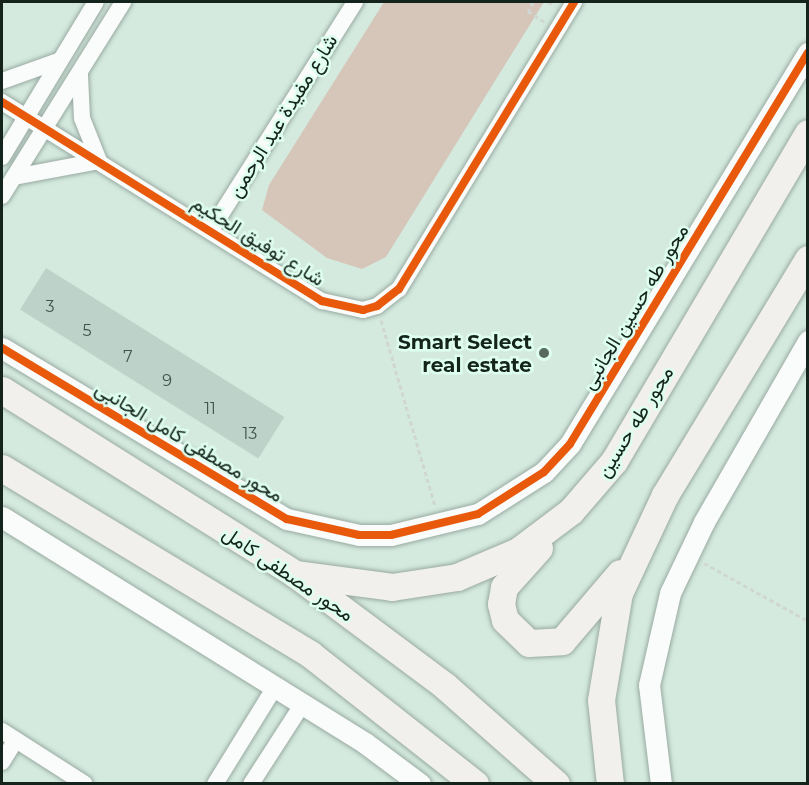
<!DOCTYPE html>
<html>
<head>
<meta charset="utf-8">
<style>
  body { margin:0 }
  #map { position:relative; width:809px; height:785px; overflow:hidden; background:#d4eadf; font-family:Montserrat,Vazirmatn,sans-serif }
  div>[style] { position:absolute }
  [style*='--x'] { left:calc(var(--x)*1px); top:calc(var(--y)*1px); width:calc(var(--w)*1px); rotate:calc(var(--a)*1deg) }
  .green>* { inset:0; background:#d5c6b9 }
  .building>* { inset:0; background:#bdd3c9; transform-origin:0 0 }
  .path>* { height:3px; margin-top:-1.5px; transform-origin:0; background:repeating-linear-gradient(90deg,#d0d6d3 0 4.5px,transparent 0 7.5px) }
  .roads { filter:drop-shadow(0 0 2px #99aaa2) drop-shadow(0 0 2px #99aaa2) }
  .minor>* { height:16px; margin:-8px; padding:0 8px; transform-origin:8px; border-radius:8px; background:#f9fcfa }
  .tertiary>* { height:21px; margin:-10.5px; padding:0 10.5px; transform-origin:10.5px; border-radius:10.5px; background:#f9fcfa }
  .primary>* { height:27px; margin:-13.5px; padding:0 13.5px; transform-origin:13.5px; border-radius:13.5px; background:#f1f0ed }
  .cycleway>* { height:8px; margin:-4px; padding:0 4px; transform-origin:4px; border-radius:4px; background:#e8590c }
  .dots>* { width:16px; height:16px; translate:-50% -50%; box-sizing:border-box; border:3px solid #defeef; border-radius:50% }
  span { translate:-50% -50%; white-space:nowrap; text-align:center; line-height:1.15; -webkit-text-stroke:5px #defeef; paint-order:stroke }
  .number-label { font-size:16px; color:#40524a }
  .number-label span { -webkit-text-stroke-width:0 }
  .street-label { font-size:20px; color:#14241d }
  .poi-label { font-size:20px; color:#14241d; font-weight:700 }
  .right { translate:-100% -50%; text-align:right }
  .frame { position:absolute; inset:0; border:3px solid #14241d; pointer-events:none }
</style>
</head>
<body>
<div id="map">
  <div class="green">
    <div style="clip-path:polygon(384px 2px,544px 2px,386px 257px,362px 269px,327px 258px,262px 210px,269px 185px)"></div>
  </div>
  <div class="building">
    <div style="left:46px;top:268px;width:281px;height:49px;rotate:32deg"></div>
  </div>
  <div class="path">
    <div style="--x:533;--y:2;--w:10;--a:119"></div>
    <div style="--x:528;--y:11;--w:20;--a:33"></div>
    <div style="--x:548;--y:2;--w:8;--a:30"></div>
    <div style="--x:381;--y:320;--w:194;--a:73.8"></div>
    <div style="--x:704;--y:563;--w:119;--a:29.1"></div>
  </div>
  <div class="roads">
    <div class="minor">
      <div style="--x:2;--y:81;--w:59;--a:-19.7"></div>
      <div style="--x:2;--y:102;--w:377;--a:31.9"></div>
      <div style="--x:322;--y:301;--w:42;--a:12.4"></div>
      <div style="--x:363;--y:310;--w:15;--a:-16"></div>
      <div style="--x:377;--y:306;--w:28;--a:-38"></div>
      <div style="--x:399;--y:289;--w:336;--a:-58.6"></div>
      <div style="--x:2;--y:157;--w:181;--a:-58.8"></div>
      <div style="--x:14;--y:177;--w:86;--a:-10.7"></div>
      <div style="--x:99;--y:161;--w:46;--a:-111.6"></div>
      <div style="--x:82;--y:118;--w:43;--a:-92.7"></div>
      <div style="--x:2;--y:196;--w:229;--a:-58"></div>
      <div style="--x:211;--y:230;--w:270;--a:-57.7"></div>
      <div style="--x:2;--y:731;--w:98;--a:32.6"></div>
      <div style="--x:2;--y:762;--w:26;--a:-58"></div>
      <div style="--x:215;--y:784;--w:114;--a:-58.3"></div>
      <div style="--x:251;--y:784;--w:94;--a:-57.2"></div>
    </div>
    <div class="tertiary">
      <div style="--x:2;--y:348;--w:332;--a:31"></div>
      <div style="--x:287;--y:519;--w:74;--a:12.5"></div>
      <div style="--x:359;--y:535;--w:32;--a:0"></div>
      <div style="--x:391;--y:535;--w:89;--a:-13.6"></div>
      <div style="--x:478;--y:514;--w:78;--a:-32.5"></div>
      <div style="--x:544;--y:472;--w:38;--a:-47"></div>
      <div style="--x:570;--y:444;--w:458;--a:-58.7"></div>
      <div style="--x:2;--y:517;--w:428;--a:31.9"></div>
      <div style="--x:365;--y:743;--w:69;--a:36.7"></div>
      <div style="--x:661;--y:784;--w:100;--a:-96.9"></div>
      <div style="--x:649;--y:685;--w:94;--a:-77.1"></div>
      <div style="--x:670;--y:593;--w:79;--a:-64.4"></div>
      <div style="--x:704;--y:522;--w:209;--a:-60.1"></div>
    </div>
    <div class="primary">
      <div style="--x:2;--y:390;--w:346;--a:32.1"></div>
      <div style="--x:295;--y:574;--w:187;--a:36.7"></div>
      <div style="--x:445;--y:686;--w:148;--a:41.4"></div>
      <div style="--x:2;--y:468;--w:360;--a:31.1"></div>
      <div style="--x:310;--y:654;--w:210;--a:38.2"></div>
      <div style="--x:539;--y:548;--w:52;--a:131.9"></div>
      <div style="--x:504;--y:587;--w:17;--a:100"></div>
      <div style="--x:501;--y:604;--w:16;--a:76"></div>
      <div style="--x:505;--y:620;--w:33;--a:44"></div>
      <div style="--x:529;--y:643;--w:33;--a:-3"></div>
      <div style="--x:562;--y:641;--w:89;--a:-49.5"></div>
      <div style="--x:295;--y:574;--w:98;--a:7.6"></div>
      <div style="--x:392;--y:587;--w:66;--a:-8.7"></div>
      <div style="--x:457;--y:577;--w:66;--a:-23.1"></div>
      <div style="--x:518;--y:551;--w:66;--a:-37"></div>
      <div style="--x:571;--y:511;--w:66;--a:-49.3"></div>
      <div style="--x:614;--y:461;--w:381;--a:-59.4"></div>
      <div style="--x:610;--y:784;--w:84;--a:-96.1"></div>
      <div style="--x:601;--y:700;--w:109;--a:-80.5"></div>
      <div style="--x:619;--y:593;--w:108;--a:-64.9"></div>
      <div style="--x:665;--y:495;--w:276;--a:-58.8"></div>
    </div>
  </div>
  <div class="cycleway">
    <div style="--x:2;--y:102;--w:377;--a:31.9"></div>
    <div style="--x:322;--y:301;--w:42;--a:12.4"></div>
    <div style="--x:363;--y:310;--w:15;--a:-16"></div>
    <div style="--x:377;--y:306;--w:28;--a:-38"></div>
    <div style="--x:399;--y:289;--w:336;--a:-58.6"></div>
    <div style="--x:2;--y:348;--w:332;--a:31"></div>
    <div style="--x:287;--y:519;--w:74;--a:12.5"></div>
    <div style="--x:359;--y:535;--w:32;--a:0"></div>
    <div style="--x:391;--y:535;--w:89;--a:-13.6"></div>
    <div style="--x:478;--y:514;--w:78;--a:-32.5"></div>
    <div style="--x:544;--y:472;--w:38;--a:-47"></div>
    <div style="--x:570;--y:444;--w:458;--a:-58.7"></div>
  </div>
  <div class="dots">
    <div style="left:544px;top:353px;background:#576961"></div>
  </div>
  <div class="number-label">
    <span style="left:50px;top:307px">3</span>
    <span style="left:87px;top:331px">5</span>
    <span style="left:128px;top:357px">7</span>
    <span style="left:167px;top:381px">9</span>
    <span style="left:210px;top:409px">11</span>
    <span style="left:250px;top:434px">13</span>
  </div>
  <div class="street-label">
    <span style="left:283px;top:116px;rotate:-58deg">شارع مفيدة عبد الرحمن</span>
    <span style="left:258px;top:241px;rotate:32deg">شارع توفيق الحكيم</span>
    <span style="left:635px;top:307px;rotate:-59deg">محور طه حسين الجانبى</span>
    <span style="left:635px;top:422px;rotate:-58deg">محور طه حسين</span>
    <span style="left:189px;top:442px;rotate:31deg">محور مصطفى كامل الجانبى</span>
    <span style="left:288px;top:574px;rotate:34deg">محور مصطفى كامل</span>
  </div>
  <div class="poi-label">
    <span class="right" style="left:532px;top:354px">Smart Select<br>real estate</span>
  </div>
  <div class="frame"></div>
</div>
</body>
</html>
